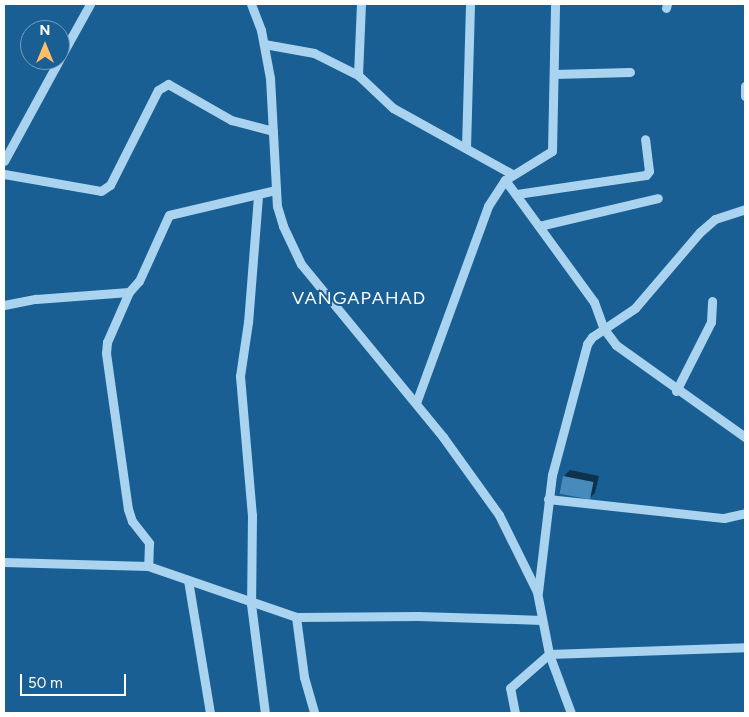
<!DOCTYPE html>
<html>
<head>
<meta charset="utf-8">
<style>
  body { margin:0 }
  #map { position:relative; width:749px; height:717px; overflow:hidden; background:#1a5f93; font-family:Figtree,sans-serif }
  div>[style] { position:absolute }
  [style*='--x'] { left:calc(var(--x)*1px); top:calc(var(--y)*1px); width:calc(var(--w)*1px); rotate:calc(var(--a)*1deg) }
  .shadow>* { inset:0; background:#0007 }
  .building>* { inset:0; background:#478bbc; transform-origin:0 0 }
  .minor>* { height:9px; margin:-4.5px; padding:0 4.5px; transform-origin:4.5px; border-radius:4.5px; background:#aad3ef }
  span { translate:-50% -50%; white-space:nowrap; text-align:center; line-height:1.15; -webkit-text-stroke:4px #1a5f93; paint-order:stroke }
  .quarter-label { font-size:18px; color:#fff; letter-spacing:1px }
  .frame { position:absolute; inset:0; border:5px solid #fff; pointer-events:none }
  .north { position:absolute; left:20px; top:20px; width:50px; height:50px; box-sizing:border-box; background:#1a5f93; border:1px solid #769fbe; border-radius:50%; rotate:0deg; font-size:14px; font-weight:700; line-height:20px; text-align:center; color:#fff }
  .north::after { content:''; display:block; margin:auto; width:18px; height:22px; background:#ffbe68; clip-path:polygon(50% 0,100% 100%,50% 72%,0 100%) }
  .scale { position:absolute; left:20px; top:674px; width:106px; height:22px; box-sizing:border-box; border:2px solid #fff; border-top:0; padding-left:6px; font-size:15px; line-height:18px; white-space:nowrap; color:#fff; -webkit-text-stroke:4px #1a5f93; paint-order:stroke }
</style>
</head>
<body>
<div id="map">
  <div class="shadow">
    <div style="clip-path:polygon(570px 470px,599px 476px,595px 493px,589px 499px,564px 476px)"></div>
  </div>
  <div class="building">
    <div style="left:563px;top:476px;width:31px;height:18px;rotate:11deg"></div>
  </div>
  <div class="minor">
    <div style="--x:251;--y:4;--w:28;--a:69"></div>
    <div style="--x:261;--y:30;--w:49;--a:79.4"></div>
    <div style="--x:270;--y:78;--w:128;--a:86.9"></div>
    <div style="--x:277;--y:206;--w:21;--a:73"></div>
    <div style="--x:283;--y:226;--w:42;--a:64.7"></div>
    <div style="--x:301;--y:264;--w:224;--a:50.6"></div>
    <div style="--x:443;--y:437;--w:96;--a:54.3"></div>
    <div style="--x:499;--y:515;--w:86;--a:63.7"></div>
    <div style="--x:537;--y:592;--w:63;--a:79"></div>
    <div style="--x:549;--y:654;--w:63;--a:69.6"></div>
    <div style="--x:666;--y:8;--w:4;--a:-76"></div>
    <div style="--x:264;--y:44;--w:51;--a:10.2"></div>
    <div style="--x:314;--y:53;--w:49;--a:26.6"></div>
    <div style="--x:358;--y:75;--w:48;--a:43.3"></div>
    <div style="--x:393;--y:108;--w:136;--a:29"></div>
    <div style="--x:60;--y:58;--w:62;--a:-60.9"></div>
    <div style="--x:554;--y:74;--w:76;--a:-1.5"></div>
    <div style="--x:358;--y:75;--w:71;--a:-87.6"></div>
    <div style="--x:745;--y:86;--w:10;--a:90"></div>
    <div style="--x:466;--y:148;--w:144;--a:-88.4"></div>
    <div style="--x:4;--y:161;--w:115;--a:-61.4"></div>
    <div style="--x:4;--y:174;--w:98;--a:9.9"></div>
    <div style="--x:101;--y:191;--w:11;--a:-34"></div>
    <div style="--x:110;--y:185;--w:106;--a:-63.2"></div>
    <div style="--x:158;--y:90;--w:12;--a:-31"></div>
    <div style="--x:168;--y:84;--w:73;--a:29.7"></div>
    <div style="--x:231;--y:120;--w:43;--a:14.7"></div>
    <div style="--x:505;--y:180;--w:151;--a:53.9"></div>
    <div style="--x:594;--y:302;--w:29;--a:70"></div>
    <div style="--x:604;--y:329;--w:20;--a:53"></div>
    <div style="--x:616;--y:345;--w:158;--a:35.5"></div>
    <div style="--x:517;--y:194;--w:130;--a:-8.4"></div>
    <div style="--x:646;--y:175;--w:5;--a:-53"></div>
    <div style="--x:649;--y:171;--w:32;--a:-97"></div>
    <div style="--x:258;--y:196;--w:126;--a:94.5"></div>
    <div style="--x:248;--y:322;--w:55;--a:98.4"></div>
    <div style="--x:240;--y:376;--w:140;--a:85.1"></div>
    <div style="--x:252;--y:515;--w:89;--a:90.6"></div>
    <div style="--x:251;--y:604;--w:110;--a:82.7"></div>
    <div style="--x:539;--y:226;--w:122;--a:-13.2"></div>
    <div style="--x:129;--y:292;--w:55;--a:113.7"></div>
    <div style="--x:107;--y:342;--w:11;--a:95"></div>
    <div style="--x:106;--y:353;--w:158;--a:82"></div>
    <div style="--x:128;--y:509;--w:13;--a:72"></div>
    <div style="--x:132;--y:521;--w:28;--a:52"></div>
    <div style="--x:149;--y:543;--w:23;--a:92"></div>
    <div style="--x:4;--y:305;--w:33;--a:-11"></div>
    <div style="--x:36;--y:299;--w:93;--a:-4.3"></div>
    <div style="--x:129;--y:292;--w:15;--a:-48"></div>
    <div style="--x:139;--y:281;--w:72;--a:-65.6"></div>
    <div style="--x:169;--y:215;--w:110;--a:-13.2"></div>
    <div style="--x:676;--y:391;--w:77;--a:-63.1"></div>
    <div style="--x:711;--y:322;--w:21;--a:-87"></div>
    <div style="--x:416;--y:403;--w:210;--a:-69.9"></div>
    <div style="--x:488;--y:206;--w:31;--a:-57"></div>
    <div style="--x:505;--y:180;--w:55;--a:-31.7"></div>
    <div style="--x:552;--y:151;--w:147;--a:-88.8"></div>
    <div style="--x:548;--y:499;--w:177;--a:6.2"></div>
    <div style="--x:724;--y:518;--w:22;--a:-13"></div>
    <div style="--x:4;--y:562;--w:144;--a:1.6"></div>
    <div style="--x:148;--y:566;--w:157;--a:19"></div>
    <div style="--x:296;--y:617;--w:122;--a:-0.5"></div>
    <div style="--x:418;--y:616;--w:124;--a:1.8"></div>
    <div style="--x:188;--y:580;--w:135;--a:80.6"></div>
    <div style="--x:538;--y:592;--w:118;--a:-83.2"></div>
    <div style="--x:552;--y:475;--w:136;--a:-75"></div>
    <div style="--x:587;--y:344;--w:9;--a:-54"></div>
    <div style="--x:592;--y:337;--w:52;--a:-34"></div>
    <div style="--x:635;--y:308;--w:100;--a:-49.5"></div>
    <div style="--x:700;--y:232;--w:20;--a:-41"></div>
    <div style="--x:715;--y:219;--w:32;--a:-18"></div>
    <div style="--x:296;--y:617;--w:61;--a:82.4"></div>
    <div style="--x:304;--y:677;--w:37;--a:74"></div>
    <div style="--x:515;--y:713;--w:25;--a:-101"></div>
    <div style="--x:510;--y:688;--w:52;--a:-41.1"></div>
    <div style="--x:549;--y:654;--w:196;--a:-2"></div>
  </div>
  <div class="quarter-label">
    <span style="left:359px;top:298px">VANGAPAHAD</span>
  </div>
  <div class="frame"></div>
  <div class="north">N</div>
  <div class="scale">50 m</div>
</div>
</body>
</html>
